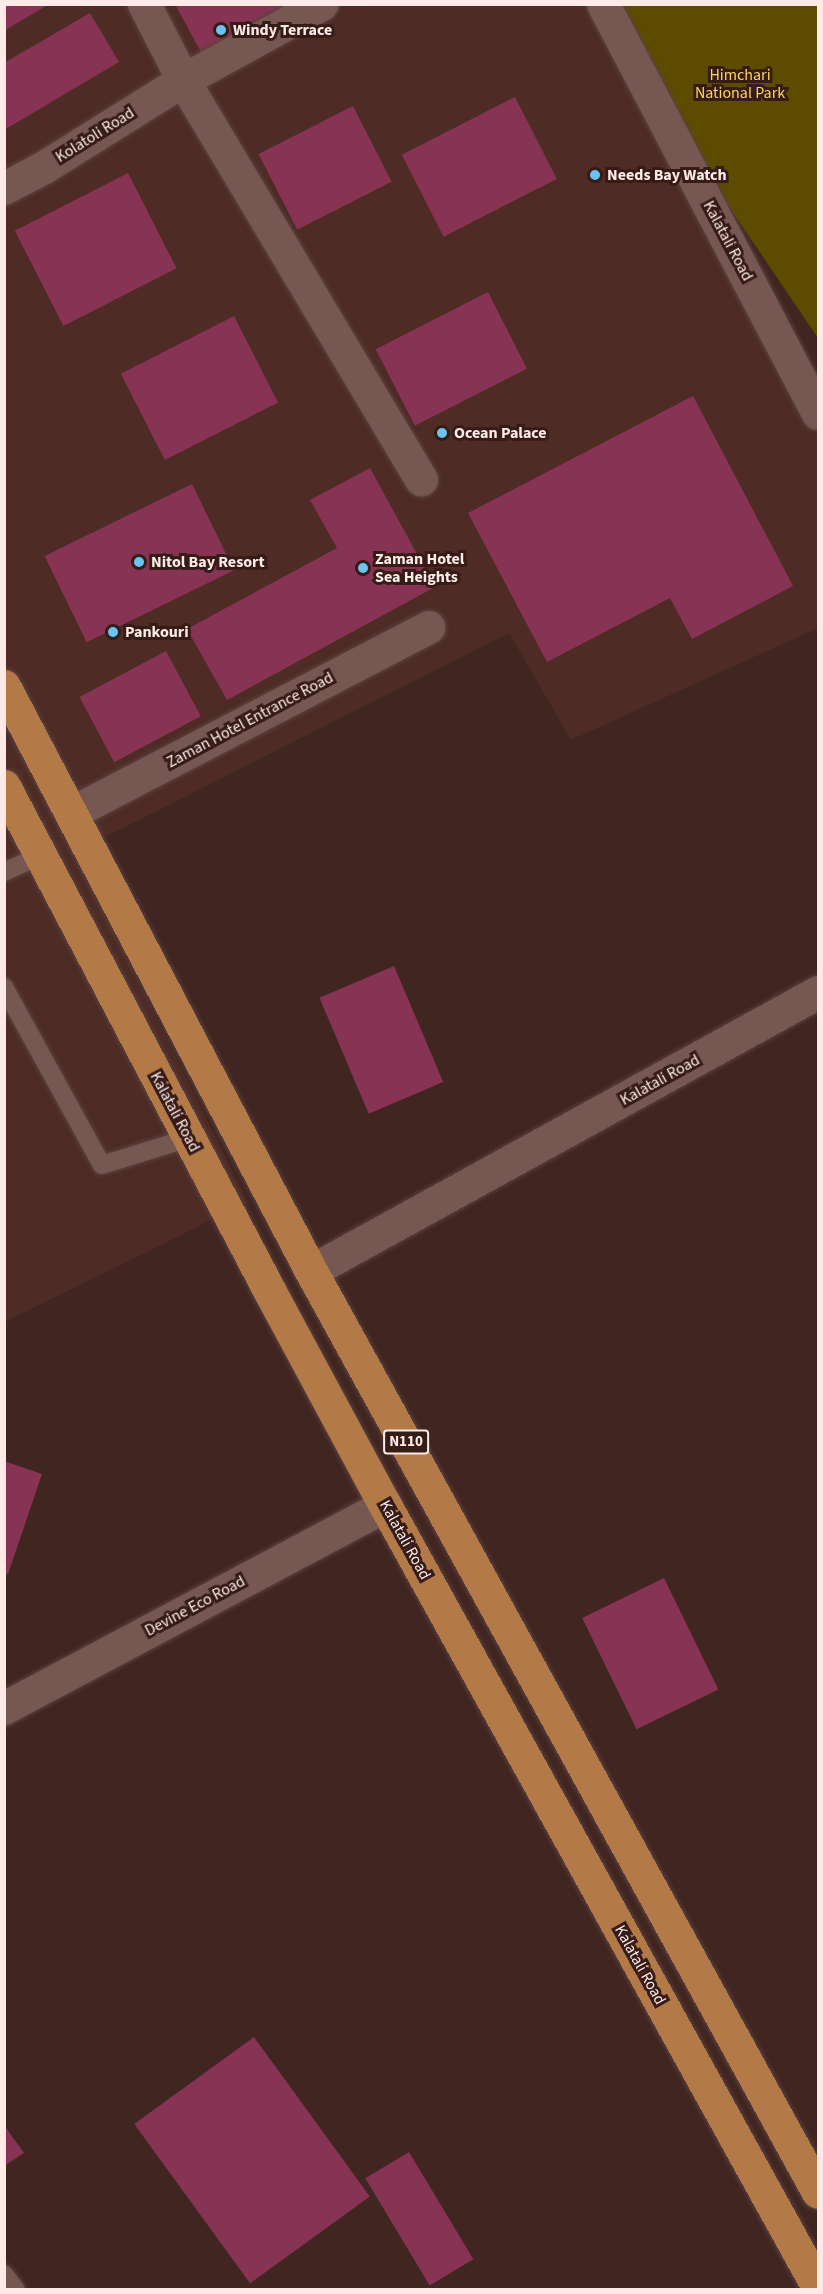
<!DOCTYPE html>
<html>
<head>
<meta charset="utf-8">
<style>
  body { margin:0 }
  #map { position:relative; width:823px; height:2294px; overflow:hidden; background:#412520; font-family:"Source Sans 3",sans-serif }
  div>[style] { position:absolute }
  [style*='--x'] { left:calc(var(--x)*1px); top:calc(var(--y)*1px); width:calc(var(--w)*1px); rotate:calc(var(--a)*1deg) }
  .built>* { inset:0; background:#4e2b25 }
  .green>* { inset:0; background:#5d4c00 }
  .building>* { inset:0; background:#873454; transform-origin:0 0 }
  .roads { filter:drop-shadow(0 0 2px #5a423f) drop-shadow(0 0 2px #5a423f) }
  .service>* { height:18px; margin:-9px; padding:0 9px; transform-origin:9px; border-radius:9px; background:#765751 }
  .minor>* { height:33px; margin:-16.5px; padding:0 16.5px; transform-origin:16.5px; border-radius:16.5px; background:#765751 }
  .trunk>* { height:33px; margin:-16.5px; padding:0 16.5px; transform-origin:16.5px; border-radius:16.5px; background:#b37a48 }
  .dots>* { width:16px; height:16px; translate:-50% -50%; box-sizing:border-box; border:3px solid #361b17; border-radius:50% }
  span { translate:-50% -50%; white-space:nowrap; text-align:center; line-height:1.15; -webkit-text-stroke:6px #361b17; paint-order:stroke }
  .shield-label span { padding:2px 4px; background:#361b17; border:2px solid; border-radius:4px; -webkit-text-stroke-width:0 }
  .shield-label { font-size:15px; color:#feebe8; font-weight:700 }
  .poi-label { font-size:16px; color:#feebe8; font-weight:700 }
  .left { translate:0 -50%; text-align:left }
  .park-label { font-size:16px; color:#f9d758 }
  .street-label { font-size:16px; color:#feebe8 }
  .frame { position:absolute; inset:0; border:6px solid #feebe8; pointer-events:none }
</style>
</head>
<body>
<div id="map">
  <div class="built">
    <div style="clip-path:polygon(5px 5px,605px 5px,818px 410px,818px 628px,571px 740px,509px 633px,74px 853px,248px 1202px,5px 1322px)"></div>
  </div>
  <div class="green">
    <div style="clip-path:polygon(623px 5px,818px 5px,818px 338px,630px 61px)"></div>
  </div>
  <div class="building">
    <div style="clip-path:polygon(4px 4px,49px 4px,4px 31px)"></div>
    <div style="clip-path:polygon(175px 4px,302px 4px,203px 56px)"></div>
    <div style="clip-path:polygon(90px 13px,119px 62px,4px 130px,4px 63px)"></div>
    <div style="left:515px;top:97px;width:92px;height:127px;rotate:63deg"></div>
    <div style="left:353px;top:106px;width:85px;height:106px;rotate:63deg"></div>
    <div style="left:128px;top:173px;width:107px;height:127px;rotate:63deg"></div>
    <div style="left:488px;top:292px;width:86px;height:126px;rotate:63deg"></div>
    <div style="left:234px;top:316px;width:97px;height:127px;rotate:63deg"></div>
    <div style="clip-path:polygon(693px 396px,793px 586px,692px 639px,670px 598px,547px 662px,468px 513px)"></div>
    <div style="clip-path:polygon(370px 468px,435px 587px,227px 700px,187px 629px,337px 548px,310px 500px)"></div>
    <div style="left:192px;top:484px;width:96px;height:164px;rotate:64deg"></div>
    <div style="left:166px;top:651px;width:74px;height:98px;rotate:62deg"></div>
    <div style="left:394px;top:966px;width:126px;height:81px;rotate:67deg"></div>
    <div style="clip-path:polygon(4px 1461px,42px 1474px,8px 1574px,4px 1573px)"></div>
    <div style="left:664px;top:1578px;width:124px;height:91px;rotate:64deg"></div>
    <div style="left:254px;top:2037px;width:197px;height:148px;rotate:54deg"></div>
    <div style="clip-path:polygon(4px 2125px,24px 2153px,4px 2166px)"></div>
    <div style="left:409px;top:2152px;width:125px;height:51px;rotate:59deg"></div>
  </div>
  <div class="roads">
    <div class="service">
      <div style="--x:4;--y:872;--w:41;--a:-24.7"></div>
      <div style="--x:4;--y:987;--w:203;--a:61.2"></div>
      <div style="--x:102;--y:1165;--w:91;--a:-17.2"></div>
      <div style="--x:4;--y:2274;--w:20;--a:53"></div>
    </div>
    <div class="minor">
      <div style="--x:144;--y:4;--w:85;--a:62.8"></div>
      <div style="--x:183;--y:80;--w:465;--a:59.2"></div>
      <div style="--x:603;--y:4;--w:462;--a:62.3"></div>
      <div style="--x:4;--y:188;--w:45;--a:-27.7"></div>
      <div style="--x:44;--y:167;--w:164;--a:-32"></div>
      <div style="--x:183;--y:80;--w:158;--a:-28.8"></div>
      <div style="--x:71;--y:813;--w:403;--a:-27.5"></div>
      <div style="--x:311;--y:1271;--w:579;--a:-28.82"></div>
      <div style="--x:4;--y:1708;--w:432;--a:-28"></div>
    </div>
    <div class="trunk">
      <div style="--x:4;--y:686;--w:661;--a:62.31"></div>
      <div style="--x:311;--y:1271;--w:1051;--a:61.17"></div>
      <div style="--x:4;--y:786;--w:569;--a:62.26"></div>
      <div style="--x:269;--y:1290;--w:244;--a:61.7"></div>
      <div style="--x:385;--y:1505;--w:894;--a:61.03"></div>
    </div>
  </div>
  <div class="dots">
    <div style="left:221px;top:30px;background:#6ac3f1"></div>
    <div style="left:595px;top:175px;background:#6ac3f1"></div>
    <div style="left:442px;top:433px;background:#6ac3f1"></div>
    <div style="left:139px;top:562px;background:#6ac3f1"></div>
    <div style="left:363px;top:568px;background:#6ac3f1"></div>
    <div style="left:113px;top:632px;background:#6ac3f1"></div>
  </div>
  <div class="shield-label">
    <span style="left:406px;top:1442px">N110</span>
  </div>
  <div class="poi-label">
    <span class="left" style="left:233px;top:30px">Windy Terrace</span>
    <span class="left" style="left:607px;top:175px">Needs Bay Watch</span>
    <span class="left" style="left:454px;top:433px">Ocean Palace</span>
    <span class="left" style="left:375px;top:568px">Zaman Hotel<br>Sea Heights</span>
    <span class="left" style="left:151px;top:562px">Nitol Bay Resort</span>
    <span class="left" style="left:125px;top:632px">Pankouri</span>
  </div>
  <div class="park-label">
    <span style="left:740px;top:84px">Himchari<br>National Park</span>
  </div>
  <div class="street-label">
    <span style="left:95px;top:135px;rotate:-32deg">Kolatoli Road</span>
    <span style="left:728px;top:241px;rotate:62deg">Kalatali Road</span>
    <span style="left:250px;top:720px;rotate:-28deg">Zaman Hotel Entrance Road</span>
    <span style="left:660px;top:1080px;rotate:-29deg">Kalatali Road</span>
    <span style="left:175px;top:1112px;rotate:62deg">Kalatali Road</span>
    <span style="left:405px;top:1540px;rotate:61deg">Kalatali Road</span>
    <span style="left:195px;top:1606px;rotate:-28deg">Devine Eco Road</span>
    <span style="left:640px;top:1965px;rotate:61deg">Kalatali Road</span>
  </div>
  <div class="frame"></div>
</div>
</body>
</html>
